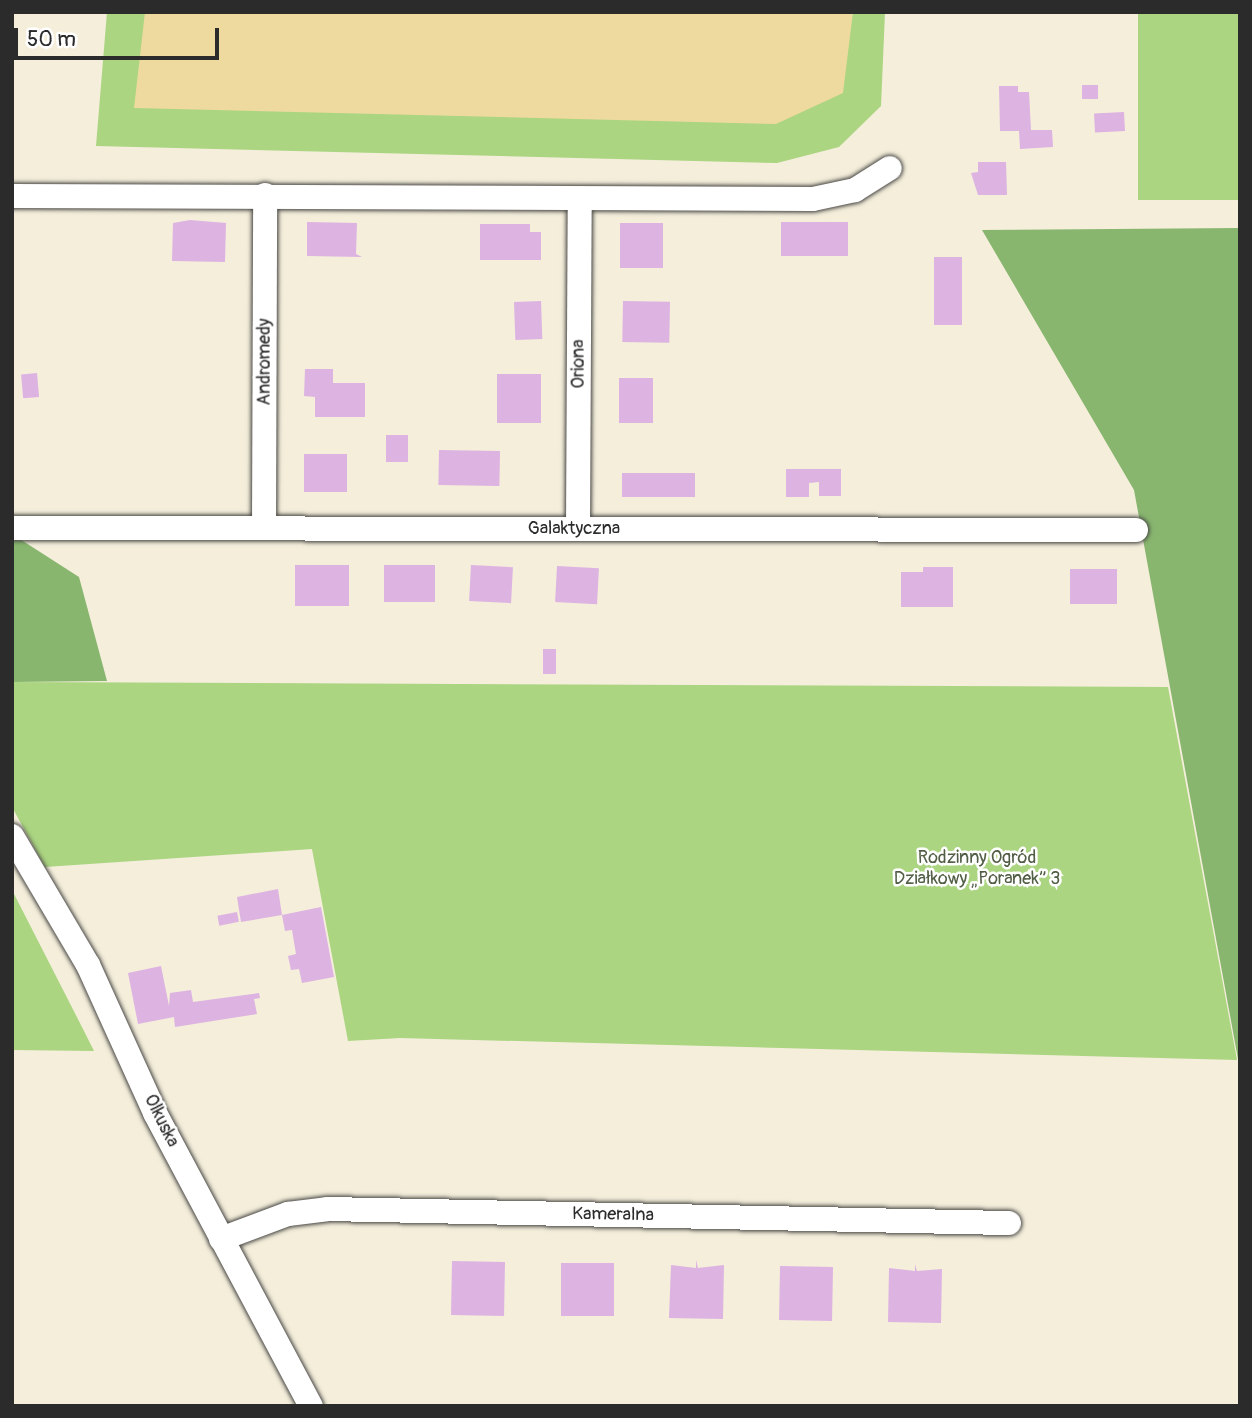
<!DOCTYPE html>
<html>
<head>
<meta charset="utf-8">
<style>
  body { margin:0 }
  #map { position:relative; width:1252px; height:1418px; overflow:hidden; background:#f4eedb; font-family:Pangolin,sans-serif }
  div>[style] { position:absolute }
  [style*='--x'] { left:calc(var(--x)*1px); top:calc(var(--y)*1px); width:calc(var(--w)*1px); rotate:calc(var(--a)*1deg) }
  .green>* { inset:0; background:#abd581; transform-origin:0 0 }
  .forest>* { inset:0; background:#88b66f }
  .sand>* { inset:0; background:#eeda9e }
  .building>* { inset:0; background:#ddb3e2; transform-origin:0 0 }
  .roads { filter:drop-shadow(0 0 2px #494845) drop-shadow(0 0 2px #494845) }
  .minor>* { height:24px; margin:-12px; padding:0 12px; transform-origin:12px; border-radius:12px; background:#fff }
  span { translate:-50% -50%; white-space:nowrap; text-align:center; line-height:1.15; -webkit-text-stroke:5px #fff; paint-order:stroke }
  .street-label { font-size:18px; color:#2b2b2b }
  .park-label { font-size:18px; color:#515e45 }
  .frame { position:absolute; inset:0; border:14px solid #2b2b2b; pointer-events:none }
  .scale { position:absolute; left:14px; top:28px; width:205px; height:32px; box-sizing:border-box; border:4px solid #2b2b2b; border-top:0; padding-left:9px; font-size:21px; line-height:24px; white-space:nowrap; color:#2b2b2b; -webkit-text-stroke:5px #fff; paint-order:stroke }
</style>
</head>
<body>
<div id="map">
  <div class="green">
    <div style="clip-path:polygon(107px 12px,885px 12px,881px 106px,839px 147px,777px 163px,96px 146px)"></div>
    <div style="left:1138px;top:12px;width:102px;height:188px"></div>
    <div style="clip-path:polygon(12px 682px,1168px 687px,1237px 1060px,400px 1038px,348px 1041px,312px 849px,45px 867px,12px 807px)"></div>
    <div style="clip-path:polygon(12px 890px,84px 1031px,94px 1051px,12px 1050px)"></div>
  </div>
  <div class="forest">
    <div style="clip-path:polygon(1240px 228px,1240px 1070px,1134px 490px,982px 230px)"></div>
    <div style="clip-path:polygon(12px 534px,79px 577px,107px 681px,12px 682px)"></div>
  </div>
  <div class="sand">
    <div style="clip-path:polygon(145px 12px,853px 12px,843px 93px,776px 124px,134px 108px)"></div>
  </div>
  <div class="building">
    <div style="left:1082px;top:85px;width:16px;height:14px"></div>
    <div style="clip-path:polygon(999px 86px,1018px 86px,1018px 92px,1029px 92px,1031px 130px,1052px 130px,1053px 147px,1020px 149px,1019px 131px,1000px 131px)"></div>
    <div style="left:1124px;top:112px;width:19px;height:30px;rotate:87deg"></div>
    <div style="clip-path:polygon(978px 162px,1006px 162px,1007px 195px,978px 195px,971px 173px,978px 172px)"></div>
    <div style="clip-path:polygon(190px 220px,226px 223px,225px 262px,172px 261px,173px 223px)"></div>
    <div style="clip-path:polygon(307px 222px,357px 223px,356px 254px,362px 257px,307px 256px)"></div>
    <div style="left:848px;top:222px;width:34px;height:67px;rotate:90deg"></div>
    <div style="left:620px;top:223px;width:43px;height:45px"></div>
    <div style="clip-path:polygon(480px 224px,530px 224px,530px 232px,541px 232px,541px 260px,480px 260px)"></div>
    <div style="left:934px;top:257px;width:28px;height:68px"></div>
    <div style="left:541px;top:301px;width:38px;height:27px;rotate:88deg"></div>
    <div style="left:623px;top:301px;width:47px;height:41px;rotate:1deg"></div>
    <div style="clip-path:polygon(305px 369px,333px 369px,333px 383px,365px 383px,365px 417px,315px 417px,315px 397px,304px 396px)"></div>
    <div style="left:37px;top:373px;width:24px;height:16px;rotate:85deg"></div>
    <div style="left:497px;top:374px;width:44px;height:49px"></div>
    <div style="left:619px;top:378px;width:34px;height:45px"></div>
    <div style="left:386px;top:435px;width:22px;height:27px"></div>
    <div style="left:439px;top:450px;width:61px;height:35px;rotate:1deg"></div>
    <div style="left:304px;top:454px;width:43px;height:38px"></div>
    <div style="clip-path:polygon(786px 469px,841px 469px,841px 496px,819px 496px,819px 482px,809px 483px,809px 497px,786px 497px)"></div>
    <div style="left:622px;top:473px;width:73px;height:24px"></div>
    <div style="left:295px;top:565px;width:54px;height:41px"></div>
    <div style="left:384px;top:565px;width:51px;height:37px"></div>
    <div style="left:471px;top:565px;width:42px;height:36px;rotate:3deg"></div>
    <div style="left:557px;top:566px;width:42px;height:36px;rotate:3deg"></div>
    <div style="clip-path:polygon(923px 567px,953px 567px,953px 607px,901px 607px,901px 572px,923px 572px)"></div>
    <div style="left:1070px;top:569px;width:47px;height:35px"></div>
    <div style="left:543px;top:649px;width:13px;height:25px"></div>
    <div style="clip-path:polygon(278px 889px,282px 915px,321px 907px,334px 977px,302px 983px,299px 969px,291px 970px,288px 956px,296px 954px,292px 930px,285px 931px,282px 915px,241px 922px,237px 897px)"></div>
    <div style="left:237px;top:912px;width:10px;height:20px;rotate:79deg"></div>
    <div style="clip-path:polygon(161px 966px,169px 1006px,170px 993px,191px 990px,193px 1002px,259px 993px,260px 998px,254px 999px,257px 1014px,175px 1027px,174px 1017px,138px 1024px,128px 973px)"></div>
    <div style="clip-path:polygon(696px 1260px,698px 1268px,724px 1265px,723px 1319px,669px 1318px,671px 1265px,696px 1268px)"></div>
    <div style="left:452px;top:1261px;width:53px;height:54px;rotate:1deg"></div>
    <div style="left:561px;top:1263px;width:53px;height:53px"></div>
    <div style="clip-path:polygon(915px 1264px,917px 1271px,942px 1269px,941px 1323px,888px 1322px,889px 1268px,915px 1271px)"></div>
    <div style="left:780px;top:1266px;width:53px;height:54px;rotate:1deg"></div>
  </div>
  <div class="roads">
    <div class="minor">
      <div style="--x:12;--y:196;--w:801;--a:0.21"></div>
      <div style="--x:813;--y:199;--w:43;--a:-12.1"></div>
      <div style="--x:855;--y:190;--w:41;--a:-32.2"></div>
      <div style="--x:12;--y:528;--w:1124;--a:0.1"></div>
      <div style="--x:264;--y:528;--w:333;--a:-89.8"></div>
      <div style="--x:578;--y:529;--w:329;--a:-89.7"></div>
      <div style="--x:12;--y:836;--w:150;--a:59.5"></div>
      <div style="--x:88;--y:965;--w:162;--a:65.6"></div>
      <div style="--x:155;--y:1113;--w:332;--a:62"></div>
      <div style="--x:221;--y:1239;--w:72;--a:-20.5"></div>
      <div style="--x:288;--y:1214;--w:39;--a:-7"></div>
      <div style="--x:327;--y:1209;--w:682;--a:1.18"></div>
    </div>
  </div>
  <div class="street-label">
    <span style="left:265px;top:362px;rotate:-90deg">Andromedy</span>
    <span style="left:579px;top:364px;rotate:-90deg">Oriona</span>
    <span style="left:574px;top:529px">Galaktyczna</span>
    <span style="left:161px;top:1121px;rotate:64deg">Olkuska</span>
    <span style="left:613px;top:1215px;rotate:1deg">Kameralna</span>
  </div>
  <div class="park-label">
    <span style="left:977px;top:869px">Rodzinny Ogród<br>Działkowy „Poranek” 3</span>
  </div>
  <div class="frame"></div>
  <div class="scale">50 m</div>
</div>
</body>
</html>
